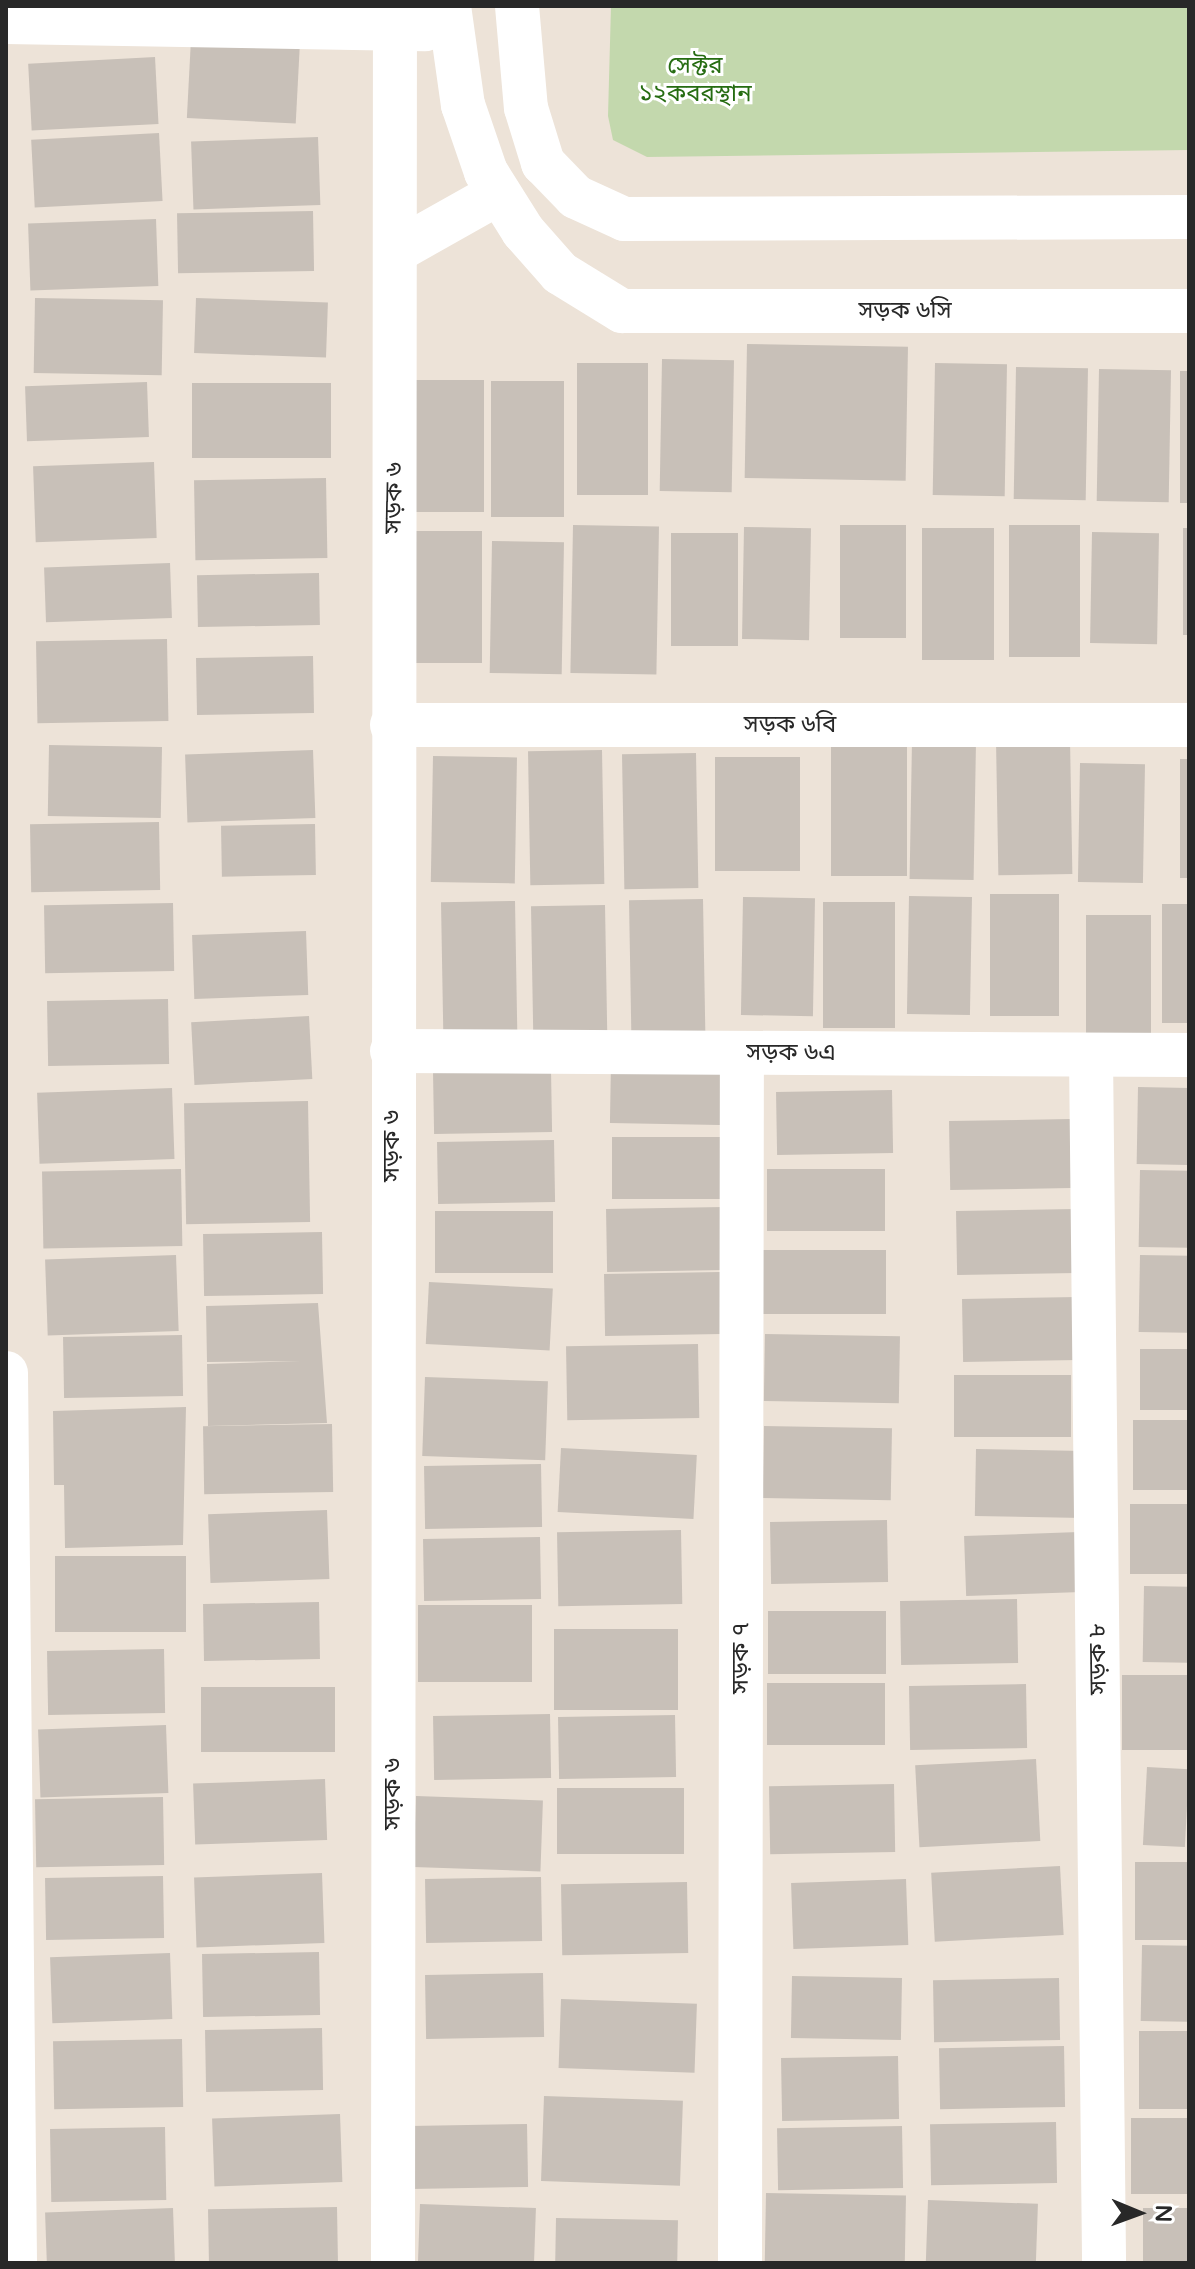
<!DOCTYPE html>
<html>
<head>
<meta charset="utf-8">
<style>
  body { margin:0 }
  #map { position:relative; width:1195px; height:2269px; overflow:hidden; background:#ede3d8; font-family:"Varela Round","Noto Sans Bengali",sans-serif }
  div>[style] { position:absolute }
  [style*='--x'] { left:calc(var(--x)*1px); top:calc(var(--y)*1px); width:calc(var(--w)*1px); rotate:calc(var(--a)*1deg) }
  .cemetery>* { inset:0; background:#c3d8ad }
  .building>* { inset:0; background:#c8c0b8; transform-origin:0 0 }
  .minor>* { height:44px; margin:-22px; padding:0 22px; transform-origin:22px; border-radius:22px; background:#fff }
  span { translate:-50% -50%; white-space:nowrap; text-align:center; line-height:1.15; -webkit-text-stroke:6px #fff; paint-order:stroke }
  .park-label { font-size:24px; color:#266c12 }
  .street-label { font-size:24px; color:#282828 }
  .frame { position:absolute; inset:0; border:8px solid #282828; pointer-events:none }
  .north { position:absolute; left:1099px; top:2173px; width:80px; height:80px; -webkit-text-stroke:6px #fff; paint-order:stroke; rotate:91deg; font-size:22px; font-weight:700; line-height:32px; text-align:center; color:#282828 }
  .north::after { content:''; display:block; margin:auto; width:28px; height:36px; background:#282828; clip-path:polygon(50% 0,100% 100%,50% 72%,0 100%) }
</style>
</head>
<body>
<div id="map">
  <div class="cemetery">
    <div style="clip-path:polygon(611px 6px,1189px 6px,1189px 150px,647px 157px,613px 140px,608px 116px)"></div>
  </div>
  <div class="building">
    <div style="left:191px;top:39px;width:109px;height:79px;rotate:3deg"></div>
    <div style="left:155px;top:57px;width:67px;height:127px;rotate:87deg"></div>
    <div style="left:159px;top:133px;width:68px;height:128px;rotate:87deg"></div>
    <div style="left:318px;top:137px;width:68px;height:127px;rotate:88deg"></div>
    <div style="left:313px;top:211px;width:60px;height:136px;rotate:89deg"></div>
    <div style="left:156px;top:219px;width:67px;height:128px;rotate:88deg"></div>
    <div style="left:35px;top:298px;width:128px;height:75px;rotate:1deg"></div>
    <div style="left:196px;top:298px;width:132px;height:55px;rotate:2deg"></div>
    <div style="left:747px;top:344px;width:161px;height:134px;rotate:1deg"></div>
    <div style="left:662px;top:359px;width:72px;height:132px;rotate:1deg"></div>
    <div style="left:648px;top:363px;width:132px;height:71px;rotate:90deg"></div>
    <div style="left:935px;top:363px;width:72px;height:132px;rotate:1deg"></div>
    <div style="left:1016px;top:367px;width:72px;height:132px;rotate:1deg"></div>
    <div style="left:1099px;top:369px;width:72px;height:132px;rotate:1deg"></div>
    <div style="left:1180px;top:371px;width:9px;height:132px"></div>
    <div style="left:412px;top:380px;width:72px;height:132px"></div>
    <div style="left:491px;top:381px;width:73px;height:136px"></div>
    <div style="left:147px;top:382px;width:55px;height:122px;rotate:88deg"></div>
    <div style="left:192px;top:383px;width:139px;height:75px"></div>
    <div style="left:154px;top:462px;width:76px;height:121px;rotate:88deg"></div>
    <div style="left:326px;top:478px;width:80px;height:132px;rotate:89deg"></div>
    <div style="left:573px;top:525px;width:86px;height:148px;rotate:1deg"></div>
    <div style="left:840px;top:525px;width:66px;height:113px"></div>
    <div style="left:1009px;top:525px;width:71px;height:132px"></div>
    <div style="left:744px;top:527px;width:67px;height:112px;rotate:1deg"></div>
    <div style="left:922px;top:528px;width:72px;height:132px"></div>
    <div style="left:1183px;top:528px;width:6px;height:107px"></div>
    <div style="left:411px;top:531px;width:71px;height:132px"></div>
    <div style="left:1092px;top:532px;width:67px;height:111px;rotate:1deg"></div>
    <div style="left:671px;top:533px;width:67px;height:113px"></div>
    <div style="left:492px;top:541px;width:72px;height:132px;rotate:1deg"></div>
    <div style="left:170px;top:563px;width:55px;height:126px;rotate:88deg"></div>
    <div style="left:319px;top:573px;width:52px;height:122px;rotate:89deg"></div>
    <div style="left:167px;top:639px;width:82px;height:131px;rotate:89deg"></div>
    <div style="left:313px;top:656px;width:57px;height:117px;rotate:89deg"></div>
    <div style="left:1070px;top:739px;width:135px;height:74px;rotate:89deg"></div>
    <div style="left:912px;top:741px;width:64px;height:138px;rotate:1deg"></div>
    <div style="left:831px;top:742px;width:76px;height:134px"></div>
    <div style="left:162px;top:747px;width:71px;height:113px;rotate:91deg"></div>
    <div style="left:313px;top:750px;width:68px;height:128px;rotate:88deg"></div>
    <div style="left:602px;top:750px;width:134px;height:74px;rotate:89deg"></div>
    <div style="left:696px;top:753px;width:135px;height:74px;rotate:89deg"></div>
    <div style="left:433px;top:756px;width:84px;height:126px;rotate:1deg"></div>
    <div style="left:715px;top:757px;width:85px;height:114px"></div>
    <div style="left:1180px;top:759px;width:9px;height:119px"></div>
    <div style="left:1080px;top:763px;width:65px;height:119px;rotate:1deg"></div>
    <div style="left:159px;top:822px;width:68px;height:129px;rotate:89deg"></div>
    <div style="left:315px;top:824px;width:51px;height:94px;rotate:89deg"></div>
    <div style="left:990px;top:894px;width:69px;height:122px"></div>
    <div style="left:909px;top:896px;width:63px;height:118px;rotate:1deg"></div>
    <div style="left:743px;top:897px;width:72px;height:118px;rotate:1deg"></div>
    <div style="left:703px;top:899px;width:134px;height:74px;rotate:89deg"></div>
    <div style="left:515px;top:901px;width:133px;height:74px;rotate:89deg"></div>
    <div style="left:823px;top:902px;width:72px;height:126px"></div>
    <div style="left:173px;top:903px;width:68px;height:129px;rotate:89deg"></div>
    <div style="left:1162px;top:904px;width:27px;height:119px"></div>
    <div style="left:605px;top:905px;width:134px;height:74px;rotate:89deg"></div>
    <div style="left:1086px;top:915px;width:65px;height:118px"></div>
    <div style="left:306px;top:931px;width:64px;height:114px;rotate:88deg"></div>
    <div style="left:168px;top:999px;width:65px;height:121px;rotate:89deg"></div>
    <div style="left:309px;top:1016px;width:63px;height:118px;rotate:87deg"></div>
    <div style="left:611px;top:1062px;width:123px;height:61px;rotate:1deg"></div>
    <div style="left:551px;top:1070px;width:62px;height:118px;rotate:89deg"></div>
    <div style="left:1138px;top:1087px;width:51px;height:77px;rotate:1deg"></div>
    <div style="left:172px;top:1088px;width:71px;height:135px;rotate:88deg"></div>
    <div style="left:892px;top:1090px;width:63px;height:116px;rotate:89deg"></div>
    <div style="left:308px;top:1101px;width:121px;height:124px;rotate:89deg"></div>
    <div style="left:1070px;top:1119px;width:69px;height:121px;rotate:89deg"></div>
    <div style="left:730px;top:1137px;width:62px;height:118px;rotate:90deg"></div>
    <div style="left:554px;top:1140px;width:62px;height:117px;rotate:89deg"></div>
    <div style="left:181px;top:1169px;width:77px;height:139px;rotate:89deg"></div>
    <div style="left:885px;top:1169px;width:62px;height:118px;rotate:90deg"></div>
    <div style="left:1140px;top:1170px;width:49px;height:77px;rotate:1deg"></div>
    <div style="left:723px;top:1207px;width:63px;height:117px;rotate:89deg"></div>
    <div style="left:1075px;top:1209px;width:64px;height:119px;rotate:89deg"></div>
    <div style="left:553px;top:1211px;width:62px;height:118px;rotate:90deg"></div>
    <div style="left:322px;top:1232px;width:62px;height:119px;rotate:89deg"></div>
    <div style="left:762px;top:1250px;width:124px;height:64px"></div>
    <div style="left:176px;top:1255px;width:76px;height:131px;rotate:88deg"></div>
    <div style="left:1140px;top:1255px;width:49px;height:77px;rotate:1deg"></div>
    <div style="left:720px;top:1272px;width:62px;height:116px;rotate:89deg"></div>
    <div style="left:429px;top:1282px;width:124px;height:62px;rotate:3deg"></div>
    <div style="left:1078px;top:1297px;width:63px;height:116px;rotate:89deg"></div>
    <div style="clip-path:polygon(318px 1303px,327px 1423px,208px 1426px,207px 1364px,301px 1361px,207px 1362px,206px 1306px)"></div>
    <div style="left:765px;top:1334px;width:135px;height:67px;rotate:1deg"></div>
    <div style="left:182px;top:1335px;width:61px;height:119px;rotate:89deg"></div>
    <div style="left:698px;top:1344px;width:74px;height:132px;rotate:89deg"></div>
    <div style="left:1189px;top:1349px;width:61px;height:49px;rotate:90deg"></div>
    <div style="left:1071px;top:1375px;width:62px;height:117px;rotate:90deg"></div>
    <div style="left:425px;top:1377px;width:123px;height:79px;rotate:2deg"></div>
    <div style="clip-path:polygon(186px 1407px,183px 1545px,65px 1548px,64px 1485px,54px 1485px,53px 1411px)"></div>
    <div style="left:1189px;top:1420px;width:70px;height:56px;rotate:90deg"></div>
    <div style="left:332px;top:1424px;width:68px;height:129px;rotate:89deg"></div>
    <div style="left:764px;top:1426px;width:128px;height:72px;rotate:1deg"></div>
    <div style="left:561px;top:1448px;width:136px;height:64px;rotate:3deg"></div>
    <div style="left:976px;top:1449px;width:109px;height:67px;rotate:1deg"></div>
    <div style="left:541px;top:1464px;width:63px;height:117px;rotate:89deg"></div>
    <div style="left:1189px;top:1504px;width:70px;height:59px;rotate:90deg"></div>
    <div style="left:327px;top:1510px;width:69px;height:119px;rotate:88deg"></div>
    <div style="left:887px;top:1520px;width:62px;height:117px;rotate:89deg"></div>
    <div style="left:681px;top:1530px;width:74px;height:124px;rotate:89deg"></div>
    <div style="left:1079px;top:1532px;width:60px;height:115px;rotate:88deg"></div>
    <div style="left:540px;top:1537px;width:62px;height:117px;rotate:89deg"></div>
    <div style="left:55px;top:1556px;width:131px;height:76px"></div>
    <div style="left:1144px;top:1586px;width:45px;height:76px;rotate:1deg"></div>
    <div style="left:1017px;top:1599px;width:64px;height:117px;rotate:89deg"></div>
    <div style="left:319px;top:1602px;width:57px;height:116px;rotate:89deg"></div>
    <div style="left:532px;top:1605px;width:77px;height:114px;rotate:90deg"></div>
    <div style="left:886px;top:1611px;width:63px;height:118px;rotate:90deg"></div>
    <div style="left:678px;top:1629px;width:81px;height:124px;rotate:90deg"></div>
    <div style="left:164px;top:1649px;width:64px;height:117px;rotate:89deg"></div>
    <div style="left:1189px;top:1675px;width:75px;height:67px;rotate:90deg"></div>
    <div style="left:885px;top:1683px;width:62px;height:118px;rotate:90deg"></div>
    <div style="left:1026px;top:1684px;width:64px;height:117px;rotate:89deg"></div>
    <div style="left:201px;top:1687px;width:134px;height:65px"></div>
    <div style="left:550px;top:1714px;width:64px;height:117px;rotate:89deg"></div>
    <div style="left:675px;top:1715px;width:62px;height:117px;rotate:89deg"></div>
    <div style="left:166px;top:1725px;width:68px;height:128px;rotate:88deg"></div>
    <div style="left:1036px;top:1759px;width:82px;height:121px;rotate:87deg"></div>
    <div style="left:1147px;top:1767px;width:42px;height:78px;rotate:3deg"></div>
    <div style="left:325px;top:1779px;width:61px;height:132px;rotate:88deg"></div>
    <div style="left:894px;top:1784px;width:68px;height:125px;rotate:89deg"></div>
    <div style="left:684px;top:1788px;width:66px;height:127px;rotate:90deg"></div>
    <div style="left:416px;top:1796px;width:127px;height:71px;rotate:2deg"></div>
    <div style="left:163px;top:1797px;width:68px;height:128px;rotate:89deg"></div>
    <div style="left:1189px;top:1862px;width:78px;height:54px;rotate:90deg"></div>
    <div style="left:1060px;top:1866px;width:69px;height:129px;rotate:87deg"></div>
    <div style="left:322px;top:1873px;width:70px;height:128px;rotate:88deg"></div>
    <div style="left:163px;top:1876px;width:62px;height:118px;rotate:89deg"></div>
    <div style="left:541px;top:1877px;width:64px;height:116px;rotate:89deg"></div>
    <div style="left:906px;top:1879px;width:66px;height:115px;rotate:88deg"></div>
    <div style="left:687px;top:1882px;width:71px;height:126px;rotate:89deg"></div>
    <div style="left:1142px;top:1945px;width:47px;height:76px;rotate:1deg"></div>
    <div style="left:319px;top:1952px;width:63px;height:117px;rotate:89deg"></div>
    <div style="left:170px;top:1953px;width:66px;height:120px;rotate:88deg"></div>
    <div style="left:543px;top:1973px;width:64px;height:118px;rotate:89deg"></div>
    <div style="left:792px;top:1976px;width:110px;height:62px;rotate:1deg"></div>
    <div style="left:1059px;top:1978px;width:62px;height:126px;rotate:89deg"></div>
    <div style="left:561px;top:1999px;width:136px;height:69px;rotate:2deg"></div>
    <div style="left:322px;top:2028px;width:62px;height:117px;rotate:89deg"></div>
    <div style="left:1189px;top:2031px;width:78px;height:50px;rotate:90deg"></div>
    <div style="left:182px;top:2039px;width:68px;height:129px;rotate:89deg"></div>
    <div style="left:1064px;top:2046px;width:61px;height:125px;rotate:89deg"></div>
    <div style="left:898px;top:2056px;width:63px;height:117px;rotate:89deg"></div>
    <div style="left:544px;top:2096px;width:139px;height:85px;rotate:2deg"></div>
    <div style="left:340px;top:2114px;width:68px;height:128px;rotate:88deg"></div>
    <div style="left:1189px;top:2118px;width:76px;height:58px;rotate:90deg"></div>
    <div style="left:1056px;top:2122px;width:61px;height:126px;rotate:89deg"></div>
    <div style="left:527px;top:2124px;width:63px;height:117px;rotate:89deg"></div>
    <div style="left:902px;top:2126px;width:62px;height:125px;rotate:89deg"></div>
    <div style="left:165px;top:2127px;width:73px;height:115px;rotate:89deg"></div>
    <div style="left:766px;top:2193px;width:140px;height:70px;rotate:1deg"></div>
    <div style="left:928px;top:2200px;width:110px;height:63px;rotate:2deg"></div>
    <div style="left:420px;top:2204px;width:116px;height:59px;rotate:2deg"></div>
    <div style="left:337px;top:2207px;width:56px;height:129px;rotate:89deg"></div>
    <div style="left:173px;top:2208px;width:55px;height:128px;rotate:88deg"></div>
    <div style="left:1189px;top:2208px;width:55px;height:46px;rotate:90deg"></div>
    <div style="left:556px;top:2218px;width:122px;height:45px;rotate:1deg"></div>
  </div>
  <div class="minor">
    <div style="--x:449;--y:6;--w:100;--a:82"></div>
    <div style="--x:463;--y:105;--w:71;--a:71.1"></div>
    <div style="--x:486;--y:172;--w:70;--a:57.9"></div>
    <div style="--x:523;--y:231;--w:56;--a:48.6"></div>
    <div style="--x:560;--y:273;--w:73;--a:31.5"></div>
    <div style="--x:622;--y:311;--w:567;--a:0"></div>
    <div style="--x:517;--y:6;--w:102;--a:85"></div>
    <div style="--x:526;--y:108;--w:58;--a:72.8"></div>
    <div style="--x:543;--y:163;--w:47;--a:45.9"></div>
    <div style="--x:576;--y:197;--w:53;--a:24.6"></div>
    <div style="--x:624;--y:219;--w:565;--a:-0.2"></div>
    <div style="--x:6;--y:22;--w:419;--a:1"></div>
    <div style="--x:396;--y:251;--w:118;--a:-29.4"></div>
    <div style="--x:392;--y:725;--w:797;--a:0"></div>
    <div style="--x:392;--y:1051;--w:797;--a:0.29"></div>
    <div style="--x:1091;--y:1055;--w:1208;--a:89.38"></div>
    <div style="--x:6;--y:1373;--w:890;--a:89.42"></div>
    <div style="--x:393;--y:2263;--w:2235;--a:-89.95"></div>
    <div style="--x:740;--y:2263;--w:1210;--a:-89.91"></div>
  </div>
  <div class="park-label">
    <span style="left:695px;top:80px">সেক্টর<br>১২কবরস্থান</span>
  </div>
  <div class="street-label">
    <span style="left:905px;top:311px">সড়ক ৬সি</span>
    <span style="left:394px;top:498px;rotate:-89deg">সড়ক ৬</span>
    <span style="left:790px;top:725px">সড়ক ৬বি</span>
    <span style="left:791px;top:1053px">সড়ক ৬এ</span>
    <span style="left:392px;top:1146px;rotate:-90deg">সড়ক ৬</span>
    <span style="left:741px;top:1658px;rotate:-90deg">সড়ক ৭</span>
    <span style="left:1098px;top:1659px;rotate:-91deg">সড়ক ৮</span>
    <span style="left:393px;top:1794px;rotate:-90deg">সড়ক ৬</span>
  </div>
  <div class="frame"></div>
  <div class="north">N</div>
</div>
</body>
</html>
